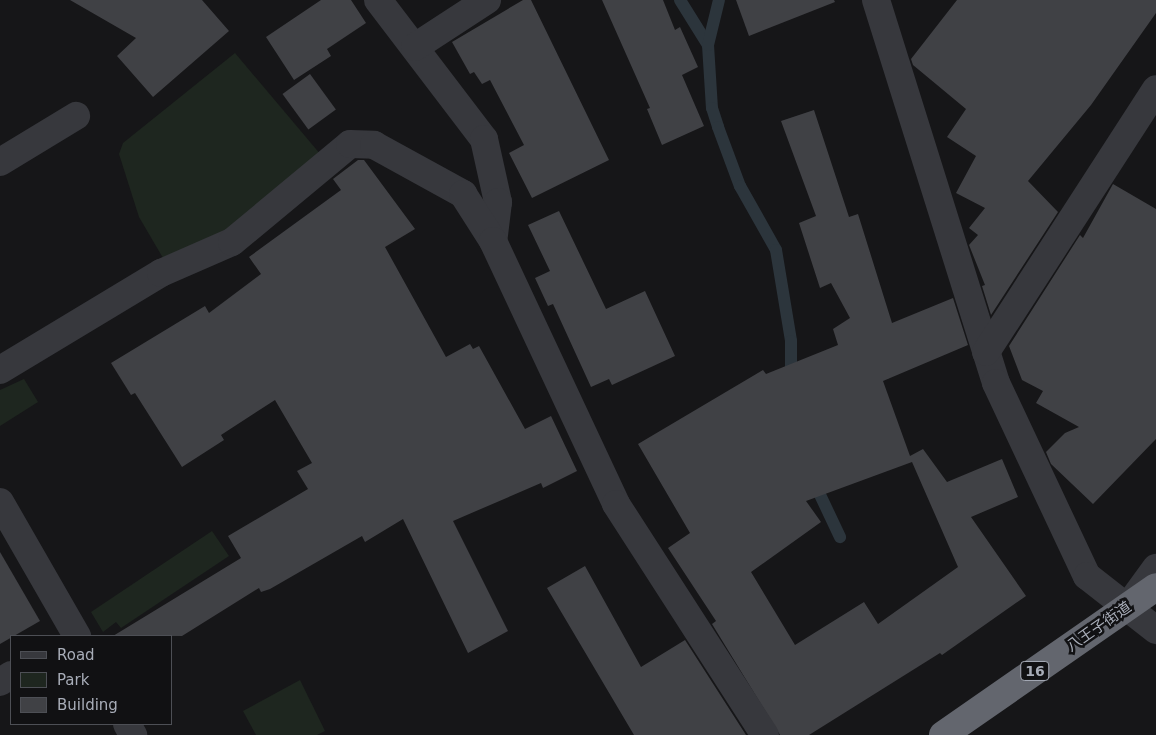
<!DOCTYPE html>
<html>
<head>
<meta charset="utf-8">
<style>
  body { margin:0 }
  #map { position:relative; width:1156px; height:735px; overflow:hidden; background:#161618; font-family:"DejaVu Sans","Noto Sans JP",sans-serif }
  div>[style] { position:absolute }
  [style*='--x'] { left:calc(var(--x)*1px); top:calc(var(--y)*1px); width:calc(var(--w)*1px); rotate:calc(var(--a)*1deg) }
  .green>* { inset:0; background:#1e261f }
  .stream>* { height:12px; margin:-6px; padding:0 6px; transform-origin:6px; border-radius:6px; background:#2c353c }
  .building>* { inset:0; background:#404145; transform-origin:0 0 }
  .minor>* { height:28px; margin:-14px; padding:0 14px; transform-origin:14px; border-radius:14px; background:#37383d }
  .highway>* { height:28px; margin:-14px; padding:0 14px; transform-origin:14px; border-radius:14px; background:#63666e }
  span { translate:-50% -50%; white-space:nowrap; text-align:center; line-height:1.15; -webkit-text-stroke:5px #111113; paint-order:stroke }
  .shield-label span { padding:1px 4px; background:#111113; border:1px solid; border-radius:4px; -webkit-text-stroke-width:0 }
  .shield-label { font-size:14px; color:#a8adb8; font-weight:700 }
  .street-label { font-size:15px; color:#a8adb8 }
  .legend { position:absolute; left:10px; top:635px; width:162px; height:90px; box-sizing:border-box; background:#111113; border:1px solid #4d4f55; margin:0; padding:6px 9px; list-style:none; font-size:15px; color:#a8adb8 }
  .legend li { display:flex; align-items:center; gap:10px; height:25px }
  .legend b { width:25px; border:1px solid #4d4f55 }
</style>
</head>
<body>
<div id="map">
  <div class="green">
    <div style="clip-path:polygon(235px 53px,321px 155px,232px 234px,163px 258px,139px 217px,119px 154px,123px 143px)"></div>
    <div style="clip-path:polygon(24px 379px,38px 402px,0 426px,0 390px)"></div>
    <div style="clip-path:polygon(212px 531px,229px 556px,121px 628px,116px 622px,103px 632px,91px 612px)"></div>
    <div style="clip-path:polygon(300px 680px,325px 731px,317px 735px,256px 735px,243px 711px)"></div>
  </div>
  <div class="stream">
    <div style="--x:680;--y:0;--w:53;--a:58.1"></div>
    <div style="--x:708;--y:45;--w:63;--a:86.4"></div>
    <div style="--x:712;--y:108;--w:20;--a:72"></div>
    <div style="--x:718;--y:127;--w:63;--a:69.6"></div>
    <div style="--x:740;--y:186;--w:73;--a:60.6"></div>
    <div style="--x:776;--y:250;--w:92;--a:80.6"></div>
    <div style="--x:791;--y:341;--w:38;--a:90"></div>
    <div style="--x:708;--y:45;--w:46;--a:-76.3"></div>
    <div style="--x:814;--y:482;--w:61;--a:64.7"></div>
  </div>
  <div class="building">
    <div style="clip-path:polygon(70px 0,202px 0,229px 31px,153px 97px,117px 56px,136px 38px)"></div>
    <div style="clip-path:polygon(321px 0,351px 0,366px 23px,327px 49px,331px 56px,294px 80px,266px 37px)"></div>
    <div style="clip-path:polygon(523px 0,531px 0,609px 160px,532px 198px,509px 153px,524px 145px,490px 80px,482px 84px,474px 72px,470px 74px,452px 42px)"></div>
    <div style="clip-path:polygon(602px 0,663px 0,675px 30px,680px 27px,698px 67px,682px 75px,704px 126px,662px 145px,647px 109px,650px 108px)"></div>
    <div style="clip-path:polygon(736px 0,834px 0,835px 2px,749px 36px)"></div>
    <div style="clip-path:polygon(957px 0,1156px 0,1156px 13px,1091px 105px,1028px 181px,1058px 212px,991px 315px,982px 286px,985px 285px,969px 245px,978px 235px,969px 228px,985px 208px,956px 193px,976px 156px,947px 137px,966px 109px,913px 65px,911px 59px)"></div>
    <div style="left:310px;top:74px;width:44px;height:34px;rotate:54deg"></div>
    <div style="clip-path:polygon(evenodd,814px 110px,849px 217px,858px 214px,892px 323px,953px 298px,968px 345px,883px 381px,910px 456px,923px 449px,947px 482px,1002px 459px,1018px 497px,971px 517px,1026px 596px,942px 655px,940px 653px,809px 735px,780px 735px,712px 624px,716px 621px,668px 548px,690px 533px,638px 444px,763px 370px,766px 374px,838px 345px,833px 329px,850px 318px,831px 283px,820px 288px,799px 223px,816px 216px,781px 121px,814px 110px,912px 462px,958px 567px,878px 624px,864px 602px,795px 645px,751px 572px,821px 522px,806px 501px,912px 462px)"></div>
    <div style="clip-path:polygon(358px 160px,364px 160px,415px 229px,385px 247px,446px 357px,470px 344px,473px 349px,479px 346px,525px 429px,551px 416px,577px 471px,543px 488px,541px 483px,453px 521px,508px 631px,468px 653px,403px 519px,365px 542px,362px 536px,270px 589px,261px 592px,259px 588px,182px 636px,113px 636px,241px 558px,228px 536px,308px 489px,297px 471px,312px 463px,275px 400px,221px 435px,224px 440px,182px 467px,135px 393px,131px 395px,111px 363px,205px 306px,209px 313px,261px 274px,249px 257px,341px 190px,333px 179px)"></div>
    <div style="clip-path:polygon(1113px 184px,1156px 209px,1156px 439px,1093px 504px,1051px 464px,1046px 452px,1065px 433px,1079px 427px,1036px 403px,1043px 391px,1022px 380px,1009px 346px,1080px 235px,1083px 238px)"></div>
    <div style="clip-path:polygon(559px 211px,606px 309px,645px 291px,675px 356px,612px 385px,609px 379px,591px 387px,553px 304px,548px 306px,535px 278px,550px 271px,528px 225px)"></div>
    <div style="clip-path:polygon(0 552px,40px 621px,0 644px)"></div>
    <div style="clip-path:polygon(585px 566px,641px 667px,685px 640px,746px 735px,634px 735px,547px 588px)"></div>
  </div>
  <div class="minor">
    <div style="--x:378;--y:0;--w:175;--a:52.7"></div>
    <div style="--x:484;--y:139;--w:65;--a:77.5"></div>
    <div style="--x:498;--y:202;--w:39;--a:97"></div>
    <div style="--x:876;--y:0;--w:401;--a:72.6"></div>
    <div style="--x:996;--y:383;--w:213;--a:64.8"></div>
    <div style="--x:1087;--y:576;--w:88;--a:38"></div>
    <div style="--x:415;--y:47;--w:86;--a:-33.1"></div>
    <div style="--x:0;--y:162;--w:89;--a:-31.2"></div>
    <div style="--x:986;--y:352;--w:313;--a:-57.1"></div>
    <div style="--x:0;--y:370;--w:188;--a:-31.1"></div>
    <div style="--x:161;--y:273;--w:77;--a:-23.6"></div>
    <div style="--x:232;--y:242;--w:153;--a:-39.7"></div>
    <div style="--x:350;--y:144;--w:24;--a:2"></div>
    <div style="--x:374;--y:145;--w:102;--a:28.8"></div>
    <div style="--x:463;--y:194;--w:56;--a:57.4"></div>
    <div style="--x:493;--y:241;--w:290;--a:64.9"></div>
    <div style="--x:616;--y:504;--w:275;--a:57.2"></div>
    <div style="--x:0;--y:502;--w:155;--a:60.1"></div>
    <div style="--x:1129;--y:605;--w:46;--a:-53.9"></div>
    <div style="--x:0;--y:682;--w:13;--a:-32"></div>
    <div style="--x:127;--y:724;--w:13;--a:61"></div>
  </div>
  <div class="highway">
    <div style="--x:943;--y:735;--w:259;--a:-34.8"></div>
  </div>
  <div class="shield-label">
    <span style="left:1035px;top:671px">16</span>
  </div>
  <div class="street-label">
    <span style="left:1099px;top:627px;rotate:-35deg">八王子街道</span>
  </div>
  <ul class="legend">
  <li><b style="height:6px;background:#37383d"></b>Road</li>
  <li><b style="height:14px;background:#1e261f"></b>Park</li>
  <li><b style="height:14px;background:#404145"></b>Building</li>
  </ul>
</div>
</body>
</html>
